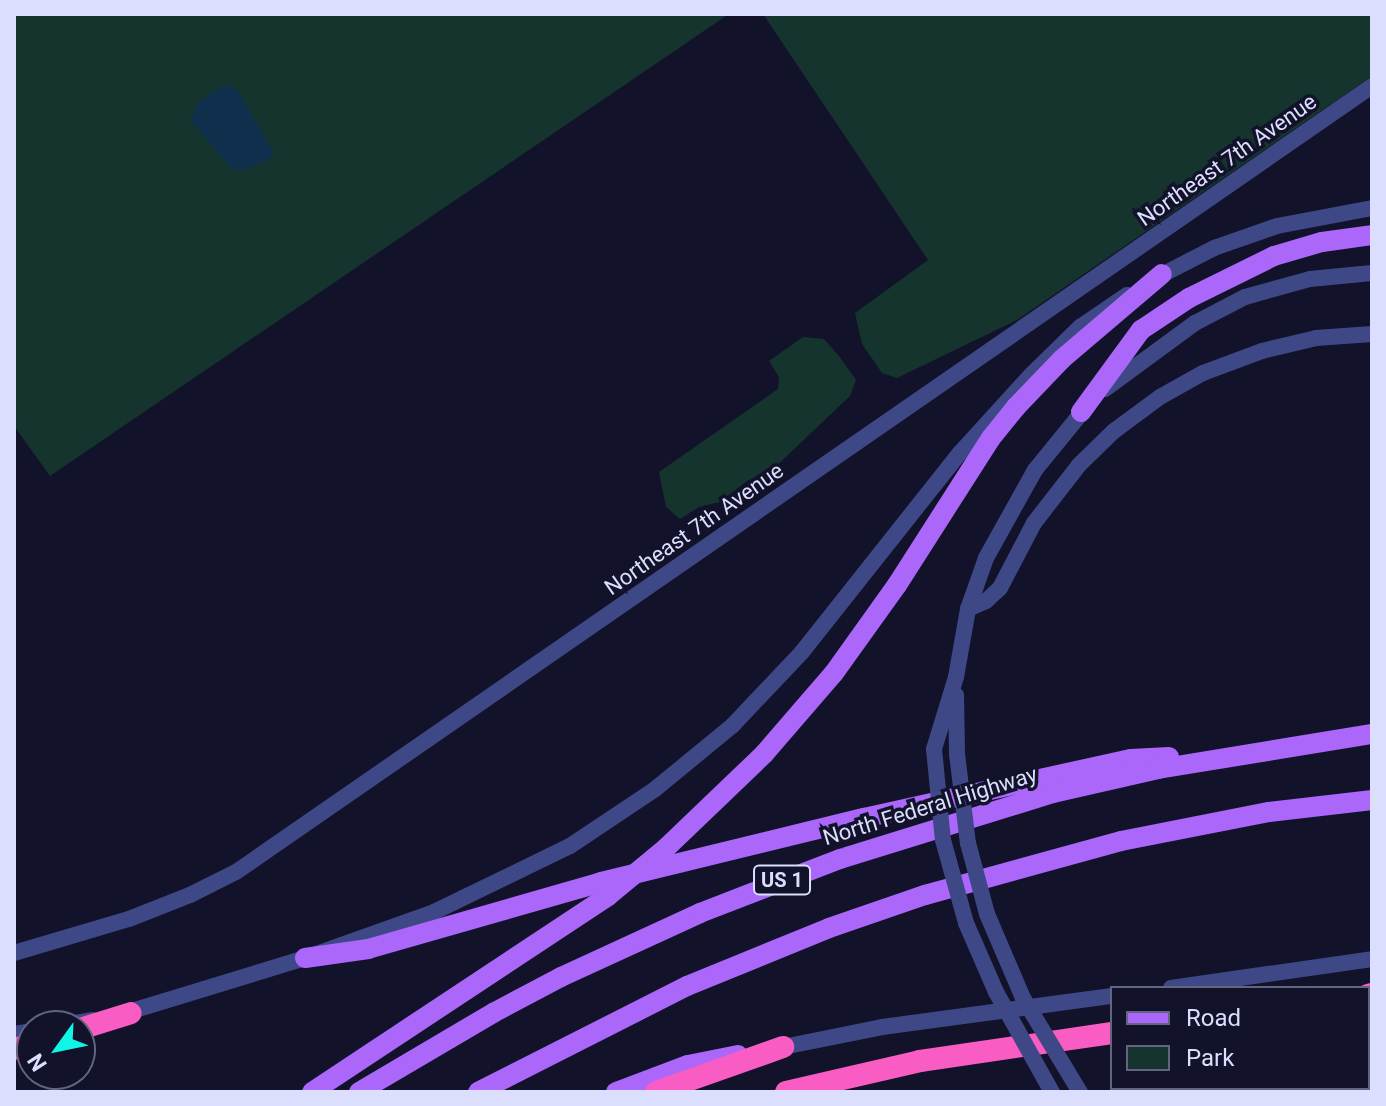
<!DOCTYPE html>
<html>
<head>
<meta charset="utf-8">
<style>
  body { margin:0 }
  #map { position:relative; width:1386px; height:1106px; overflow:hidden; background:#12122a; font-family:Roboto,sans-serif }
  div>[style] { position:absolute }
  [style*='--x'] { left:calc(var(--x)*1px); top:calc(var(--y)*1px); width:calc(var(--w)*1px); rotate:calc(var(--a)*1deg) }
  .green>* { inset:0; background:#15342d }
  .water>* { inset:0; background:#0f2f4c }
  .minor>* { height:16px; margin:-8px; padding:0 8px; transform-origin:8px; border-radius:8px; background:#3f4887 }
  .major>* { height:20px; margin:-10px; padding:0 10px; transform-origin:10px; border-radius:10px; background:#aa67f9 }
  .highway>* { height:22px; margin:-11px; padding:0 11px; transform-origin:11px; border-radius:11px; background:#f95cc2 }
  .rail>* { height:7px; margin-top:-3.5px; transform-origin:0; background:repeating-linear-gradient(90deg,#12122a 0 12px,#10f6e6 0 24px); box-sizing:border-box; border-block:2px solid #10f6e6 }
  .minor-bridge>* { height:16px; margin:-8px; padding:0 8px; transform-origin:8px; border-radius:8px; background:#3f4887 }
  .major-bridge>* { height:20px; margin:-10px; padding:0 10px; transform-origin:10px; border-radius:10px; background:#aa67f9 }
  span { translate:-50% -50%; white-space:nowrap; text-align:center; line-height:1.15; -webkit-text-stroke:7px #12122a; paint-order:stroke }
  .shield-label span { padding:2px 6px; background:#12122a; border:2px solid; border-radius:6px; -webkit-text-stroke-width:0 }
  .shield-label { font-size:20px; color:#dcdefe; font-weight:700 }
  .street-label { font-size:22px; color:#dcdefe }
  .frame { position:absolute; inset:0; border:16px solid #dcdefe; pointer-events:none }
  .legend { position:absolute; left:1110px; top:986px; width:260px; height:104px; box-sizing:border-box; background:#12122a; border:2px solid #63647f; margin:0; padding:10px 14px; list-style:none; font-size:24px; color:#dcdefe }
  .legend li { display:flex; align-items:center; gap:16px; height:40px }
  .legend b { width:40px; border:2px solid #63647f }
  .north { position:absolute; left:16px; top:1010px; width:80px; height:80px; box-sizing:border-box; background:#12122a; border:2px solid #63647f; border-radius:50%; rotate:237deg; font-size:22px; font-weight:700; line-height:32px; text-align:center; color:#dcdefe }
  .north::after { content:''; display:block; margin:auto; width:28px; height:36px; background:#10f6e6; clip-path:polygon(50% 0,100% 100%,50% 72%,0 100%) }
</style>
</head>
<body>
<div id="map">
  <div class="green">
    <div style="clip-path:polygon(14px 14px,729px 14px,50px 476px,14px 426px)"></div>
    <div style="clip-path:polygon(763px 14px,1372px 14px,1372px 76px,1017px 320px,897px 378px,882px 373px,862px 344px,855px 313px,928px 260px)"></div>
    <div style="clip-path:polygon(803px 337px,824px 339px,839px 356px,856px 380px,850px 396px,770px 472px,747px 481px,720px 502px,699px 507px,680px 519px,666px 507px,659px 472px,778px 389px,779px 377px,769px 361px)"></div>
  </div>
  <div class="water">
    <div style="clip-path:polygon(223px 86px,230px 85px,237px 90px,274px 152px,267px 161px,239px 171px,231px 168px,191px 121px,197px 104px)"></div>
  </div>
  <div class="minor">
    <div style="--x:1154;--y:279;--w:68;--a:-27.3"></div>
    <div style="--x:1214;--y:248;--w:67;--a:-19.2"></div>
    <div style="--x:1277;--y:226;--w:97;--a:-10.7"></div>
    <div style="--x:1105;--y:389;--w:112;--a:-36.3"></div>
    <div style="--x:1195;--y:323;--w:56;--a:-27.5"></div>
    <div style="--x:1245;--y:297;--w:67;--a:-15.5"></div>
    <div style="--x:1310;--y:279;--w:62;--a:-5.5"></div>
    <div style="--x:968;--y:609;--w:20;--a:-24"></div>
    <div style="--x:986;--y:601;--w:19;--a:-43"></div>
    <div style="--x:1000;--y:588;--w:73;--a:-62.4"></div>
    <div style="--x:1034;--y:523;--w:73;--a:-52.2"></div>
    <div style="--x:1079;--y:465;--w:49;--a:-44.2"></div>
    <div style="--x:1114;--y:431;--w:57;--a:-36.5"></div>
    <div style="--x:1160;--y:397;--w:49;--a:-29.2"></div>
    <div style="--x:1203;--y:373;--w:63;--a:-20.4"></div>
    <div style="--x:1262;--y:351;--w:56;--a:-13.5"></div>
    <div style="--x:1316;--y:338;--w:56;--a:-4.1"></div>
    <div style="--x:956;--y:695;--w:59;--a:89"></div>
    <div style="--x:934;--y:749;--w:75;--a:-73"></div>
    <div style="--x:956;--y:677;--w:69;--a:-80"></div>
    <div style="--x:968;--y:609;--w:54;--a:-70.6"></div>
    <div style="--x:986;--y:558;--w:101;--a:-60.9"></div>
    <div style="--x:1035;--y:470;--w:84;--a:-50.8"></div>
    <div style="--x:14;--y:953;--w:120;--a:-16.5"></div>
    <div style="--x:129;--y:919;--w:66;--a:-21.5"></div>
    <div style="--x:190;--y:895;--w:51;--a:-26.6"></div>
    <div style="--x:236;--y:872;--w:1381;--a:-34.68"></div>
    <div style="--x:1171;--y:988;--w:203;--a:-8.2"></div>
    <div style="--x:122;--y:1014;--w:191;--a:-17"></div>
    <div style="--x:305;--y:958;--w:137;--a:-19.6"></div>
    <div style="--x:434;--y:912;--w:151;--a:-25.9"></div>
    <div style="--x:570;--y:846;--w:101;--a:-33.7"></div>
    <div style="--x:654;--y:790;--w:101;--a:-39.4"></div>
    <div style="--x:732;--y:726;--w:102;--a:-46.6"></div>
    <div style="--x:802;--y:652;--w:254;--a:-51.6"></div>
    <div style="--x:960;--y:453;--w:105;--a:-47.7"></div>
    <div style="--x:1031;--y:375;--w:69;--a:-44.4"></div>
    <div style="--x:1080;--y:327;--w:57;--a:-34.2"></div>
    <div style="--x:58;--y:1026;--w:35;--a:-10"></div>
    <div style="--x:14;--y:1034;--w:18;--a:-9"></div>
    <div style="--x:783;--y:1047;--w:101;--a:-11.4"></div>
    <div style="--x:882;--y:1027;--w:232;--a:-7.7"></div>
  </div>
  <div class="major">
    <div style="--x:1081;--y:412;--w:102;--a:-53.8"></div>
    <div style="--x:1141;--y:330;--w:58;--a:-33.7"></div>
    <div style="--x:1189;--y:298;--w:95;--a:-26.3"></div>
    <div style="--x:1274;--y:256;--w:50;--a:-16.3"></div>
    <div style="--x:1322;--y:242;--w:50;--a:-8"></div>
    <div style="--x:666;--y:848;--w:136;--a:-43.8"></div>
    <div style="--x:764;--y:754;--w:107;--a:-49.2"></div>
    <div style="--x:834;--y:673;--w:108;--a:-54.4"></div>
    <div style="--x:897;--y:585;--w:174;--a:-57.4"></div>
    <div style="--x:991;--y:438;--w:40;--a:-51"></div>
    <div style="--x:1016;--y:407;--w:66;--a:-46.2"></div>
    <div style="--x:1062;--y:359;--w:131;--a:-40.4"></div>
    <div style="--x:305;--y:958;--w:64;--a:-8.1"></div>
    <div style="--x:368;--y:949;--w:242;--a:-16"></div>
    <div style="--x:601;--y:882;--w:271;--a:-13.7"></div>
    <div style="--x:864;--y:818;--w:273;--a:-12.5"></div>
    <div style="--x:1131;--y:759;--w:38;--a:-3"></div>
    <div style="--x:312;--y:1092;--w:355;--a:-33.5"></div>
    <div style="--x:359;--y:1092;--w:156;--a:-30.5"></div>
    <div style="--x:493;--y:1013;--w:77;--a:-27.9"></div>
    <div style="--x:561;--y:977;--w:153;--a:-24.7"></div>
    <div style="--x:700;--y:913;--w:150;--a:-21.1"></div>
    <div style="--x:840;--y:859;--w:223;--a:-17.2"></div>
    <div style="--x:1053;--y:793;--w:108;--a:-12.9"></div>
    <div style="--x:1158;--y:769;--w:217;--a:-9.3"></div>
    <div style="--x:478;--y:1092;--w:234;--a:-26.9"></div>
    <div style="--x:687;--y:986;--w:153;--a:-22.2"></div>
    <div style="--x:829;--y:928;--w:102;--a:-19"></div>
    <div style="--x:925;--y:895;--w:203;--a:-15.4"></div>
    <div style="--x:1121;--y:841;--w:151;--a:-11.1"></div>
    <div style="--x:1269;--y:812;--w:104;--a:-6.6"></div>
    <div style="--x:616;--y:1092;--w:77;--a:-20.6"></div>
    <div style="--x:688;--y:1065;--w:51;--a:-11.3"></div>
  </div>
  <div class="highway">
    <div style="--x:1368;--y:995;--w:4;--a:-14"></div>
    <div style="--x:80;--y:1029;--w:53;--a:-17.4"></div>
    <div style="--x:14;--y:1049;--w:19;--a:-16"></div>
    <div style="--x:656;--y:1092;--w:135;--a:-19.5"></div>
    <div style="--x:786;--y:1092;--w:138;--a:-13"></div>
    <div style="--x:920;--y:1061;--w:194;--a:-8.3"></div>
  </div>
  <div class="rail">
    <div style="--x:1368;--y:1047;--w:4;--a:-14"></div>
    <div style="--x:1368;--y:1064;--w:4;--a:-14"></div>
    <div style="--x:1212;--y:1092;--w:13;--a:-18"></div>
    <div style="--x:1236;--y:1092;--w:13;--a:-18"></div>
    <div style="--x:1266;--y:1092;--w:13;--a:-18"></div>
  </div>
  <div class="minor-bridge">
    <div style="--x:934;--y:749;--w:91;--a:84.4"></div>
    <div style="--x:943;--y:840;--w:86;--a:74.5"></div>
    <div style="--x:966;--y:923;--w:75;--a:66.5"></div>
    <div style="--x:996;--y:992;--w:115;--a:60.8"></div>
    <div style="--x:957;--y:754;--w:90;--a:83"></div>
    <div style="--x:968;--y:843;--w:73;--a:75"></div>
    <div style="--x:987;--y:914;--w:91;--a:66.8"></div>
    <div style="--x:1023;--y:998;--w:110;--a:58.8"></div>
  </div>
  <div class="major-bridge">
    <div style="--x:608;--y:896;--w:75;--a:-39.6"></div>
  </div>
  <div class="shield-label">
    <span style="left:782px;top:880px">US 1</span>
  </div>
  <div class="street-label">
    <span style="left:1227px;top:160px;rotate:-35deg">Northeast 7th Avenue</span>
    <span style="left:694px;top:529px;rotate:-35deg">Northeast 7th Avenue</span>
    <span style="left:930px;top:806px;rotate:-17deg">North Federal Highway</span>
  </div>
  <div class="frame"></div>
  <ul class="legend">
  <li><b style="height:10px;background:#aa67f9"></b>Road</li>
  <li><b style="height:22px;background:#15342d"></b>Park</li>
  </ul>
  <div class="north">N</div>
</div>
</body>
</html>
